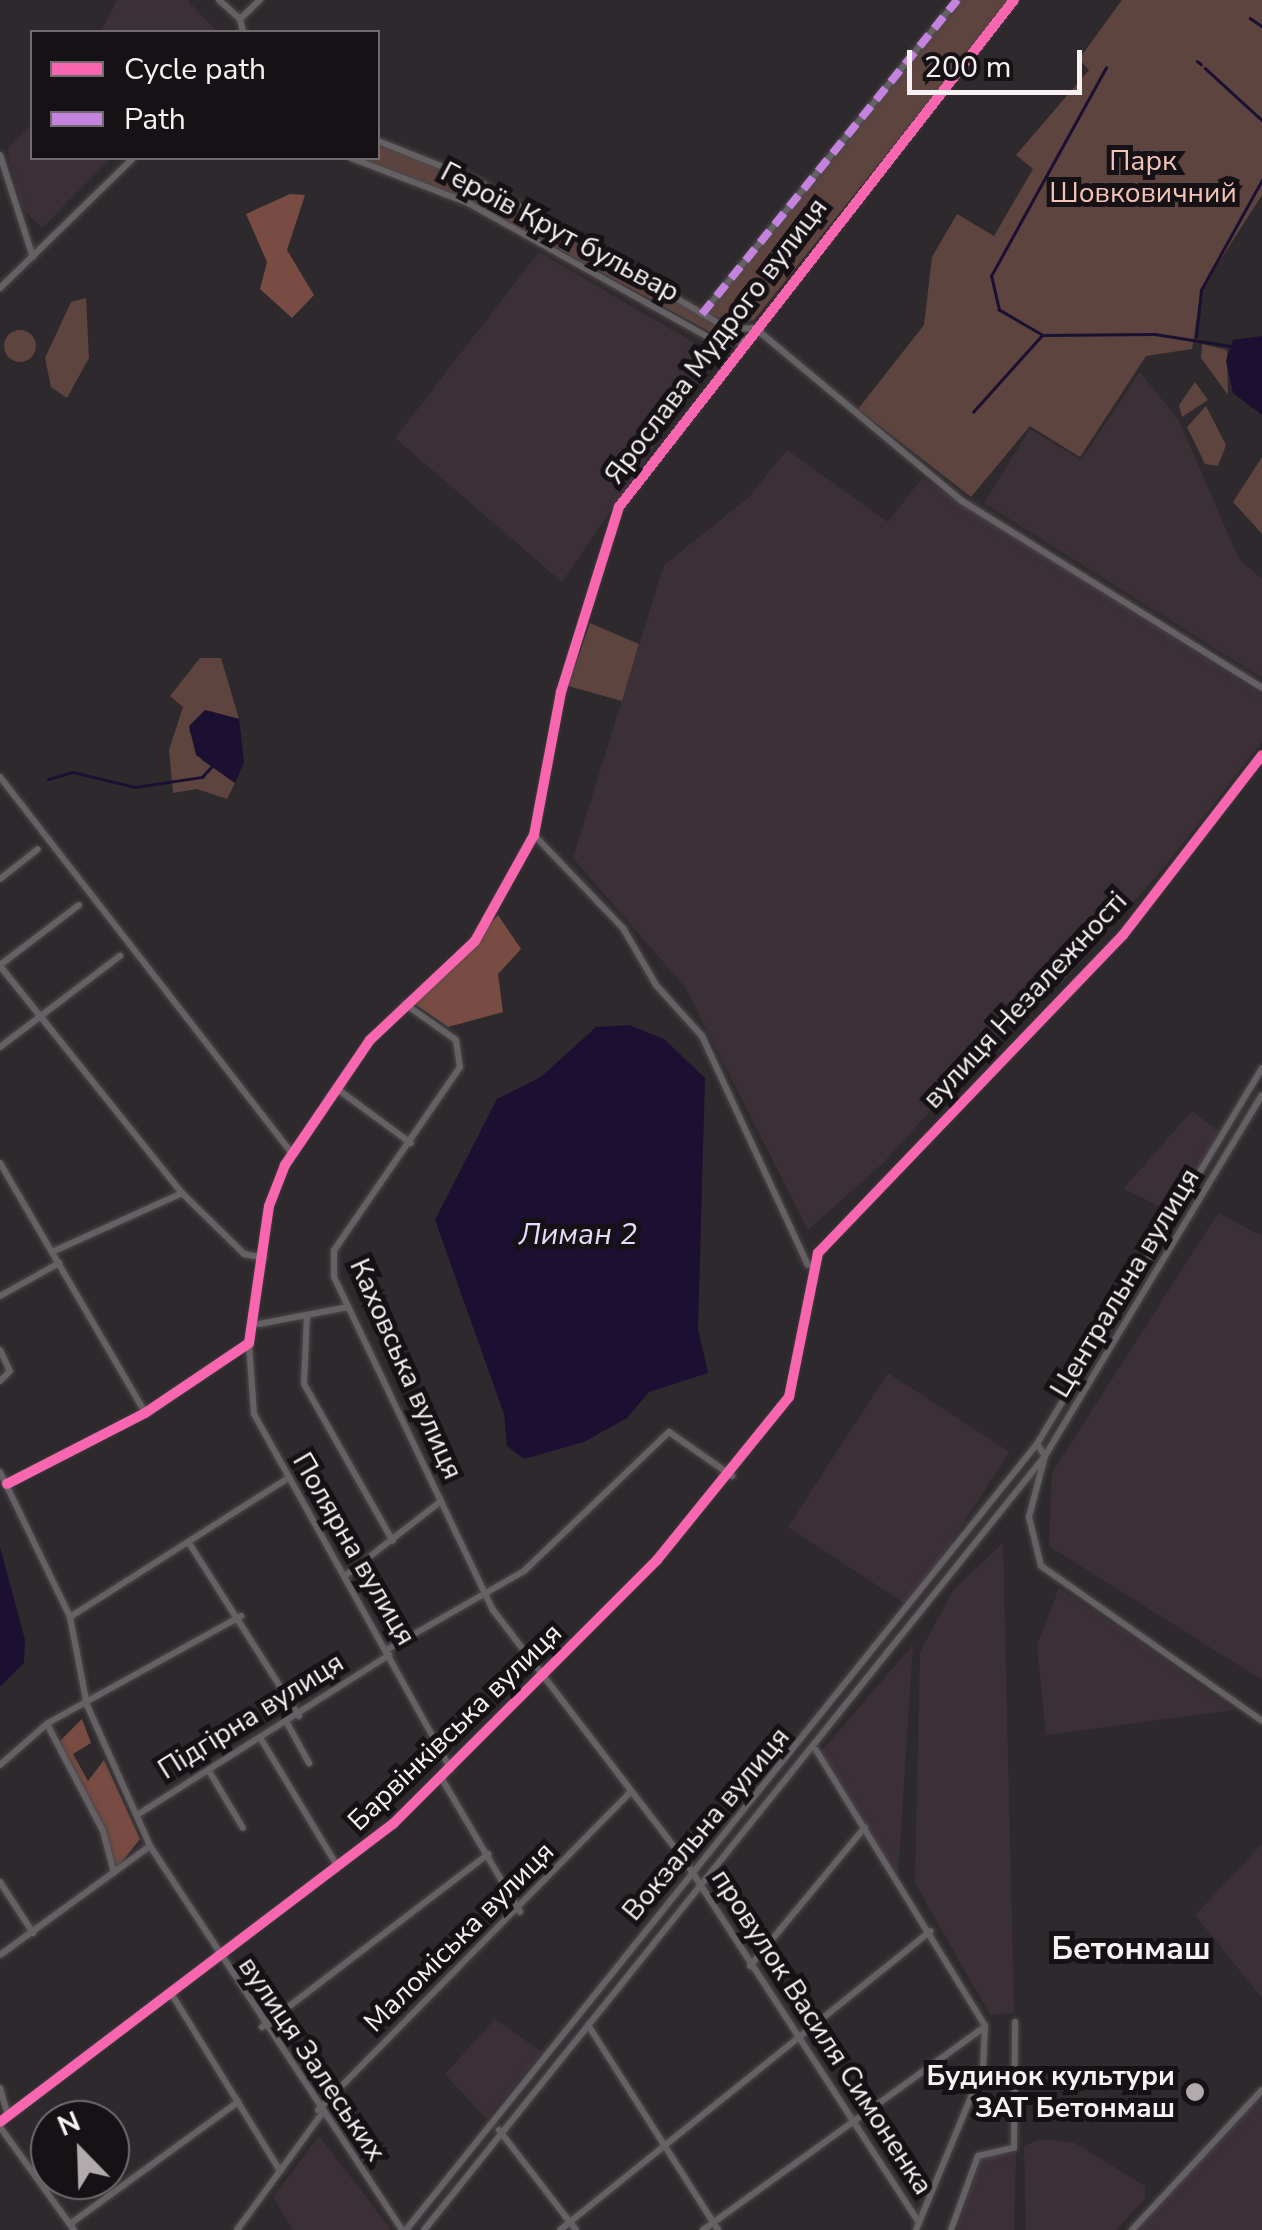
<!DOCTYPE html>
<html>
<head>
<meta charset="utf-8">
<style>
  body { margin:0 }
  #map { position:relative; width:1262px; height:2230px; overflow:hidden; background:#2e292c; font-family:"Nunito Sans",sans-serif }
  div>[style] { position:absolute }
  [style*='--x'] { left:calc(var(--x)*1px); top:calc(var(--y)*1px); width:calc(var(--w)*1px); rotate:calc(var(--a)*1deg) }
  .built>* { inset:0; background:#3c3037; transform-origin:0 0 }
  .green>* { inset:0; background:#5e443f }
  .round { border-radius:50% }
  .forest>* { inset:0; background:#784c42 }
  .water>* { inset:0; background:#1b1032 }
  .stream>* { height:2.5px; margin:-1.25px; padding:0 1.25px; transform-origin:1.25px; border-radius:1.25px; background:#1b1032 }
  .roads { filter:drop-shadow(0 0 2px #4b474a) drop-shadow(0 0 2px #4b474a) }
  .minor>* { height:6px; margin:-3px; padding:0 3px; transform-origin:3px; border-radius:3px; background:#646063 }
  .quiet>* { height:8px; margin-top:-4px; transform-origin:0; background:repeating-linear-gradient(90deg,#c483df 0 15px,transparent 0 23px) }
  .cycleway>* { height:10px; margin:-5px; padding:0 5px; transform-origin:5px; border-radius:5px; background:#f766af }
  .dots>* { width:28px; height:28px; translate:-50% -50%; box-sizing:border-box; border:5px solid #151114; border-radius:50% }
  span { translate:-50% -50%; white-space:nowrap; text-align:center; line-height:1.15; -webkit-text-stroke:10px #151114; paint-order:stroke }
  .park-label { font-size:28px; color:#f4c2b6 }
  .street-label { font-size:28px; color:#f7f1f4 }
  .poi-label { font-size:28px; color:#f7f1f4; font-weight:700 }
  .right { translate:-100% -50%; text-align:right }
  .water-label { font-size:30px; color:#e2ddfb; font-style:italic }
  .quarter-label { font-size:32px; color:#f7f1f4; font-weight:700 }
  .legend { position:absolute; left:30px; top:30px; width:350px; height:130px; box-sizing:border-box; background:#151114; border:2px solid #6f6b6e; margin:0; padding:12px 18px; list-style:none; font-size:30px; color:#f7f1f4 }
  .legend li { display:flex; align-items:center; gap:20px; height:50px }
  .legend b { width:50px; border:2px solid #6f6b6e }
  .north { position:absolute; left:30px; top:2100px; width:100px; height:100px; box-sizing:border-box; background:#151114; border:2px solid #6f6b6e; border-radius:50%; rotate:337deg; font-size:28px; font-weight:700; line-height:40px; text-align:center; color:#f7f1f4 }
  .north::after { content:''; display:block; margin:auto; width:35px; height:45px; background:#b1abae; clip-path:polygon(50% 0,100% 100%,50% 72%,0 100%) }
  .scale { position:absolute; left:907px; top:50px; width:175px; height:45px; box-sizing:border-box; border:5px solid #f7f1f4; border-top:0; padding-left:12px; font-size:30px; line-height:35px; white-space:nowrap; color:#f7f1f4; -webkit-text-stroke:8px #151114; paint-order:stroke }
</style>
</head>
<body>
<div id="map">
  <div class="built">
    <div style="clip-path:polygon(117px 0,187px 0,218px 32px,101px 32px)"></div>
    <div style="clip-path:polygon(32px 123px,32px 158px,111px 158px,42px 228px,22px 208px,7px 150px)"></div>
    <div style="clip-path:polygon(539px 252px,717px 356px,562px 582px,395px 438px)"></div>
    <div style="clip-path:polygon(1140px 372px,1179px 421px,1239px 559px,1262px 579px,1262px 678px,984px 503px,1030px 429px,1081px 460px)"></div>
    <div style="clip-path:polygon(787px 450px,888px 522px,922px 478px,1262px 695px,1262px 742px,1165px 866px,1062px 983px,1053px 976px,883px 1163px,808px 1230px,685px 987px,573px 858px,664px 565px,749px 497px)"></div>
    <div style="clip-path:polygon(1192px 1111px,1220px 1132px,1172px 1212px,1123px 1189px)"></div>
    <div style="clip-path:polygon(1218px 1213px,1262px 1236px,1262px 1680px,1049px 1546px,1052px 1473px)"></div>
    <div style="left:888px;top:1373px;width:145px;height:184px;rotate:33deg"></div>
    <div style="clip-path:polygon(1003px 1543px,1014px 2013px,990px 2015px,915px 1883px,920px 1652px,953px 1590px)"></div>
    <div style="clip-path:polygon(1059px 1588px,1127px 1633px,1234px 1710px,1046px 1735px,1037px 1645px)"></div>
    <div style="clip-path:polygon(913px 1645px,898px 1876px,819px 1754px)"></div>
    <div style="clip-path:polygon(1262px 1844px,1262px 1998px,1195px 1915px)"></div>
    <div style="clip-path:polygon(495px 2019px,542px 2052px,486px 2119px,445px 2074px)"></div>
    <div style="clip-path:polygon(1262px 2095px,1262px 2230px,1136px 2230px)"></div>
    <div style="clip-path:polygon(319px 2136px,390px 2228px,389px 2230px,293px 2230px,273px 2197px)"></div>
    <div style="clip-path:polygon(1040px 2139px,1075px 2143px,1145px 2186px,1145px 2199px,1116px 2230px,1026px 2230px,1024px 2146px)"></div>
    <div style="clip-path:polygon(1016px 2152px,1014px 2230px,957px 2230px,981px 2158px)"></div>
  </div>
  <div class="green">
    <div style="clip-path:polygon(960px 0,1010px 0,754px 320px,736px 325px,707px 313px)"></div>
    <div style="clip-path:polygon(1122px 0,1262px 0,1262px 195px,1201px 290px,1192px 349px,1146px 356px,1080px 457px,1030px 426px,971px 497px,858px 409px,924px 325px,932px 257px,957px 214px,994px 236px,1033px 169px,1016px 155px,1089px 70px,1079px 59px)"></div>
    <div style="clip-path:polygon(378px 145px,477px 183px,729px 333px,729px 342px,468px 200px,360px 158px,378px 158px)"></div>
    <div style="clip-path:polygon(86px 298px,89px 358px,67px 398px,51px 387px,45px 358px,71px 302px)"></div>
    <div class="round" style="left:4px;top:330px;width:32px;height:32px"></div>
    <div style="clip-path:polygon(1202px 344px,1227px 350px,1228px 395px,1201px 358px)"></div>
    <div style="clip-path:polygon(1195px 382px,1208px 400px,1182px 417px,1179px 405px)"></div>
    <div style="clip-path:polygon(1206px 406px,1226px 445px,1218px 466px,1205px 464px,1187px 427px)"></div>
    <div style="clip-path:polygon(1262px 457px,1262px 534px,1233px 502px)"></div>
    <div style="clip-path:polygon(590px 623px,639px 644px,622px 701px,568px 686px)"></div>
    <div style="clip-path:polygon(200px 658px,221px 658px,239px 719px,210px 711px,189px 730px,202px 760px,235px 783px,227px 799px,197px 789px,173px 793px,169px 750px,183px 707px,170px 696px)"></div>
  </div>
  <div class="forest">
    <div style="clip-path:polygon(290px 194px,305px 195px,287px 250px,314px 295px,292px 318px,260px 289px,267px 262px,246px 214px)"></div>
    <div style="clip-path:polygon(498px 915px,521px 949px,498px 974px,503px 1012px,448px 1027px,415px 1004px)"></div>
    <div style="clip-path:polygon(82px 1719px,91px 1743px,73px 1754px,88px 1781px,104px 1760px,140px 1839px,117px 1868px,60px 1741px)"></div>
  </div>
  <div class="water">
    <div style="clip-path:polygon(1262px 336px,1262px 415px,1233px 393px,1226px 361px,1233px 340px)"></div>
    <div style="clip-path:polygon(205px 710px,239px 719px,244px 762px,235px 783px,196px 755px,189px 726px)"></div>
    <div style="clip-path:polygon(629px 1025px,664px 1039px,705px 1078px,698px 1329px,708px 1373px,649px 1392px,627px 1418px,584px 1442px,524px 1459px,507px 1446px,504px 1414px,435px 1220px,497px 1099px,541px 1077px,596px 1027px)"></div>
    <div style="clip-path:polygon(0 1547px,25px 1640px,24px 1663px,0 1687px)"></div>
  </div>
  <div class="stream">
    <div style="--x:1250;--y:18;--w:14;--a:34"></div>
    <div style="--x:1197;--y:61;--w:5;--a:37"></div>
    <div style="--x:1205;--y:68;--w:77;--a:42.4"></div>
    <div style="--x:1042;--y:335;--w:50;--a:-149.8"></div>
    <div style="--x:999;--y:310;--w:35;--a:-103"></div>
    <div style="--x:991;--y:276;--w:238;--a:-61.1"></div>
    <div style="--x:1196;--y:337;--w:47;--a:-83.9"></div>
    <div style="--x:1201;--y:290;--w:126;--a:-61"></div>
    <div style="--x:973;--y:412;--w:103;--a:-48.1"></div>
    <div style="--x:1042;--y:335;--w:113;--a:-0.5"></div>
    <div style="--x:1155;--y:334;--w:76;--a:9.1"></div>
    <div style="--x:48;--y:779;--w:26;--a:-16"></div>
    <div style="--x:73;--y:772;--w:64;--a:13.6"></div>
    <div style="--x:135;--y:787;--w:68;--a:-8.5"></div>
    <div style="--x:202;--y:777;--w:13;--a:-48"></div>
  </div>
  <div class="roads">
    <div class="minor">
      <div style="--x:219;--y:0;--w:28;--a:42"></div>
      <div style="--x:240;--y:19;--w:28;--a:-44"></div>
      <div style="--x:240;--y:19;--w:13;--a:77"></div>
      <div style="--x:378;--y:141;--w:108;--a:21.8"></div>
      <div style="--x:478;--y:181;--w:291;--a:30.6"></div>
      <div style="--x:728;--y:329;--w:25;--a:-2"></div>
      <div style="--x:0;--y:155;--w:107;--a:72.1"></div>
      <div style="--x:351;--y:158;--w:125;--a:21"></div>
      <div style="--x:468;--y:203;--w:289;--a:29.2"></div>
      <div style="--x:720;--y:344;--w:24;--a:-9"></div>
      <div style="--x:0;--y:288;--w:186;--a:-44.3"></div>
      <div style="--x:702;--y:314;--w:405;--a:-50.9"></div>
      <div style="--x:755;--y:328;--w:270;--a:39.9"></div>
      <div style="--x:962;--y:501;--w:354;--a:31.9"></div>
      <div style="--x:0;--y:777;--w:477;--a:52.2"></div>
      <div style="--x:534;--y:835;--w:129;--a:46.3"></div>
      <div style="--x:623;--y:928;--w:66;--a:59.9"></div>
      <div style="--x:656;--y:985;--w:69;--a:48"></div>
      <div style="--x:702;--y:1036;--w:252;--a:65.2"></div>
      <div style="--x:0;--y:879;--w:48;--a:-38.3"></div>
      <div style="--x:0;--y:965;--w:99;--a:-37.2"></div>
      <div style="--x:0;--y:966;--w:291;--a:51.3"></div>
      <div style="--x:182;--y:1193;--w:87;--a:44.5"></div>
      <div style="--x:244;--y:1254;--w:20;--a:11"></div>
      <div style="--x:405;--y:1004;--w:62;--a:35.2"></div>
      <div style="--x:456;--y:1040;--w:27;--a:82"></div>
      <div style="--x:460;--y:1067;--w:222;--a:124.5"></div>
      <div style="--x:334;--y:1250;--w:27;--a:90"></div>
      <div style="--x:334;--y:1277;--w:369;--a:64.5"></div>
      <div style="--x:493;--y:1610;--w:316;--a:52.6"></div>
      <div style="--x:685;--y:1861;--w:431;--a:57.1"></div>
      <div style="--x:0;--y:1047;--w:151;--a:-37.2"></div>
      <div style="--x:336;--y:1088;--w:93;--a:36.3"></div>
      <div style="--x:0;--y:1163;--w:288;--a:59.8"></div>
      <div style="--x:52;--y:1252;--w:143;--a:-24.4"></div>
      <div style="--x:0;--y:1296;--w:68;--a:-29.2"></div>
      <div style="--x:307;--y:1315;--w:69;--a:92.5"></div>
      <div style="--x:304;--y:1384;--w:180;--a:60.5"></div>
      <div style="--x:259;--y:1324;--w:91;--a:-10.8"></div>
      <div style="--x:249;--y:1344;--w:70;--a:85.9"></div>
      <div style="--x:254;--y:1414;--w:406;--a:61"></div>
      <div style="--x:0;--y:1350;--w:23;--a:65"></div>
      <div style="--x:10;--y:1371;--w:14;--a:135"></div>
      <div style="--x:1037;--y:1444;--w:14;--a:56"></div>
      <div style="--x:1045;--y:1456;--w:63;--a:104.7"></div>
      <div style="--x:1029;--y:1517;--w:50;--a:76.2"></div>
      <div style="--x:1041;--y:1566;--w:270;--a:35"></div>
      <div style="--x:0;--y:1472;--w:161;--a:64.2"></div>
      <div style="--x:70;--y:1617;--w:90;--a:79.1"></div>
      <div style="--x:87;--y:1705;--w:154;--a:65.9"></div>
      <div style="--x:150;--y:1846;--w:459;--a:56.7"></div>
      <div style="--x:7;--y:1484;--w:155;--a:-27.2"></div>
      <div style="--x:145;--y:1413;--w:125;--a:-33.9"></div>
      <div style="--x:249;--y:1343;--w:138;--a:-81.7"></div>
      <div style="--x:269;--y:1206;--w:44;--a:-68.7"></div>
      <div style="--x:285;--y:1165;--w:151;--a:-55.8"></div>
      <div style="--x:370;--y:1040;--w:144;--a:-43.3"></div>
      <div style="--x:475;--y:941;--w:121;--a:-60.9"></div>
      <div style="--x:534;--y:835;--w:146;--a:-79.3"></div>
      <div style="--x:561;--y:692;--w:194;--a:-72.6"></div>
      <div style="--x:619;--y:507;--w:643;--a:-52.08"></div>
      <div style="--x:189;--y:1543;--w:205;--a:57.6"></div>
      <div style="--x:346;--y:1575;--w:120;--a:-37.9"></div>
      <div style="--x:70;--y:1617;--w:257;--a:-32.5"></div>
      <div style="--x:388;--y:1649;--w:157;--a:-29.8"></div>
      <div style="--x:524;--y:1571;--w:201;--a:-43.8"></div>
      <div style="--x:669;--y:1432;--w:77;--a:34.9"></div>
      <div style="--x:287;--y:1723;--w:46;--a:61.2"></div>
      <div style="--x:47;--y:1724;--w:121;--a:62.4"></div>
      <div style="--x:103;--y:1831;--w:43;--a:75.3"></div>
      <div style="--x:261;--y:1739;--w:149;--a:59"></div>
      <div style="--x:816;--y:1750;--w:324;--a:58.5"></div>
      <div style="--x:985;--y:2026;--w:42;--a:92.7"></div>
      <div style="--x:983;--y:2068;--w:175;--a:112.5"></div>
      <div style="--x:0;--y:1765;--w:64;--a:-41.2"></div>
      <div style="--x:48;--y:1723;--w:221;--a:-29"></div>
      <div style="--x:209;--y:1771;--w:66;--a:59.2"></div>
      <div style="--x:442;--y:1779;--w:154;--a:59.6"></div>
      <div style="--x:137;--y:1815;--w:299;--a:-32.4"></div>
      <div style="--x:0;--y:1882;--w:61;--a:57.1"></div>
      <div style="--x:0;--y:1955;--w:185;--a:-36"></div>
      <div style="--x:750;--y:1966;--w:180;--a:-50.4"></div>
      <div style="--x:171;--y:1993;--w:209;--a:58.5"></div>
      <div style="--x:588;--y:2025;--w:243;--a:57.6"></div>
      <div style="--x:262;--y:2027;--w:285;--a:-37.4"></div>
      <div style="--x:0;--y:2088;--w:29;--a:74"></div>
      <div style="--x:318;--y:2110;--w:445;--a:-45.5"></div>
      <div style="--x:0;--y:2122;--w:493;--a:-37.2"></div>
      <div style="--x:393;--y:1824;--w:373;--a:-45"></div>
      <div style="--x:657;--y:1560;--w:210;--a:-51"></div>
      <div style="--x:789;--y:1397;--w:147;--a:-78.6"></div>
      <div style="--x:818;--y:1253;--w:441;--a:-46.2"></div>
      <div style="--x:1123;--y:935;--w:227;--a:-52.3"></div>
      <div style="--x:0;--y:2127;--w:127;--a:54.3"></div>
      <div style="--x:499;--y:2130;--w:126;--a:52.4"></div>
      <div style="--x:70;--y:2224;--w:208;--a:-36"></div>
      <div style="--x:237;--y:2230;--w:142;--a:-53.9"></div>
      <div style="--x:406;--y:2230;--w:1008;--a:-51.24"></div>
      <div style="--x:1037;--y:1444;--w:438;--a:-59.1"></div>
      <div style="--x:424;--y:2230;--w:992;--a:-51.26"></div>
      <div style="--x:1045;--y:1456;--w:421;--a:-59"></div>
      <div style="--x:560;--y:2230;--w:476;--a:-38.9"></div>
      <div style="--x:703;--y:2230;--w:347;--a:-35.8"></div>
      <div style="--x:951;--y:2230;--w:79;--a:-70"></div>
      <div style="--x:978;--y:2156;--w:37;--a:-13"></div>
      <div style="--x:1014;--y:2148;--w:126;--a:-89.5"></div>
      <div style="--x:1132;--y:2230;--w:191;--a:-47.1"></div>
    </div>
  </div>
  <div class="quiet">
    <div style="--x:702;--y:314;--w:405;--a:-50.9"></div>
  </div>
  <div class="cycleway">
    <div style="--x:7;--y:1484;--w:155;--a:-27.2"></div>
    <div style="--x:145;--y:1413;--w:125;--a:-33.9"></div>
    <div style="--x:249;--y:1343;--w:138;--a:-81.7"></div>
    <div style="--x:269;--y:1206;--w:44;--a:-68.7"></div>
    <div style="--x:285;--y:1165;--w:151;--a:-55.8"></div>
    <div style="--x:370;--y:1040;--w:144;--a:-43.3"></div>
    <div style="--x:475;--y:941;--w:121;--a:-60.9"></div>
    <div style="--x:534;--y:835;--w:146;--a:-79.3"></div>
    <div style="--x:561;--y:692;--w:194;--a:-72.6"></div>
    <div style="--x:619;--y:507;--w:643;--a:-52.08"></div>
    <div style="--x:0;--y:2122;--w:493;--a:-37.2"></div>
    <div style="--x:393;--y:1824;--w:373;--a:-45"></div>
    <div style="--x:657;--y:1560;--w:210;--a:-51"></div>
    <div style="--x:789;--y:1397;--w:147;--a:-78.6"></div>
    <div style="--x:818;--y:1253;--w:441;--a:-46.2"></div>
    <div style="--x:1123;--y:935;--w:227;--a:-52.3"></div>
  </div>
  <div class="dots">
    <div style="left:1195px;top:2092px;background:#b1abae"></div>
  </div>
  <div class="park-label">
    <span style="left:1143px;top:177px">Парк<br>Шовковичний</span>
  </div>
  <div class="street-label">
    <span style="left:560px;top:232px;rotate:28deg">Героїв Крут бульвар</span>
    <span style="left:716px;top:341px;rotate:-53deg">Ярослава Мудрого вулиця</span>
    <span style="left:1025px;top:1000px;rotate:-47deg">вулиця Незалежності</span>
    <span style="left:1125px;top:1283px;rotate:-59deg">Центральна вулиця</span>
    <span style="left:406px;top:1369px;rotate:66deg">Каховська вулиця</span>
    <span style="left:354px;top:1549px;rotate:60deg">Полярна вулиця</span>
    <span style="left:251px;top:1716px;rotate:-32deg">Підгірна вулиця</span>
    <span style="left:455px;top:1727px;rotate:-44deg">Барвінківська вулиця</span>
    <span style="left:706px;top:1824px;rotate:-50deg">Вокзальна вулиця</span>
    <span style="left:459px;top:1937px;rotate:-45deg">Маломіська вулиця</span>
    <span style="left:822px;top:2032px;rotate:57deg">провулок Василя Симоненка</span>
    <span style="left:312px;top:2059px;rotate:56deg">вулиця Залеських</span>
  </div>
  <div class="poi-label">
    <span class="right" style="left:1175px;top:2092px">Будинок культури<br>ЗАТ Бетонмаш</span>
  </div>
  <div class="water-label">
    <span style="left:578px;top:1235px">Лиман 2</span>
  </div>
  <div class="quarter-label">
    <span style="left:1131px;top:1949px">Бетонмаш</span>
  </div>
  <ul class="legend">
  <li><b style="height:12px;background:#f766af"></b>Cycle path</li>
  <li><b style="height:12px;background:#c483df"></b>Path</li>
  </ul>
  <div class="north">N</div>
  <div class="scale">200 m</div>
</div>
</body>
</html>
